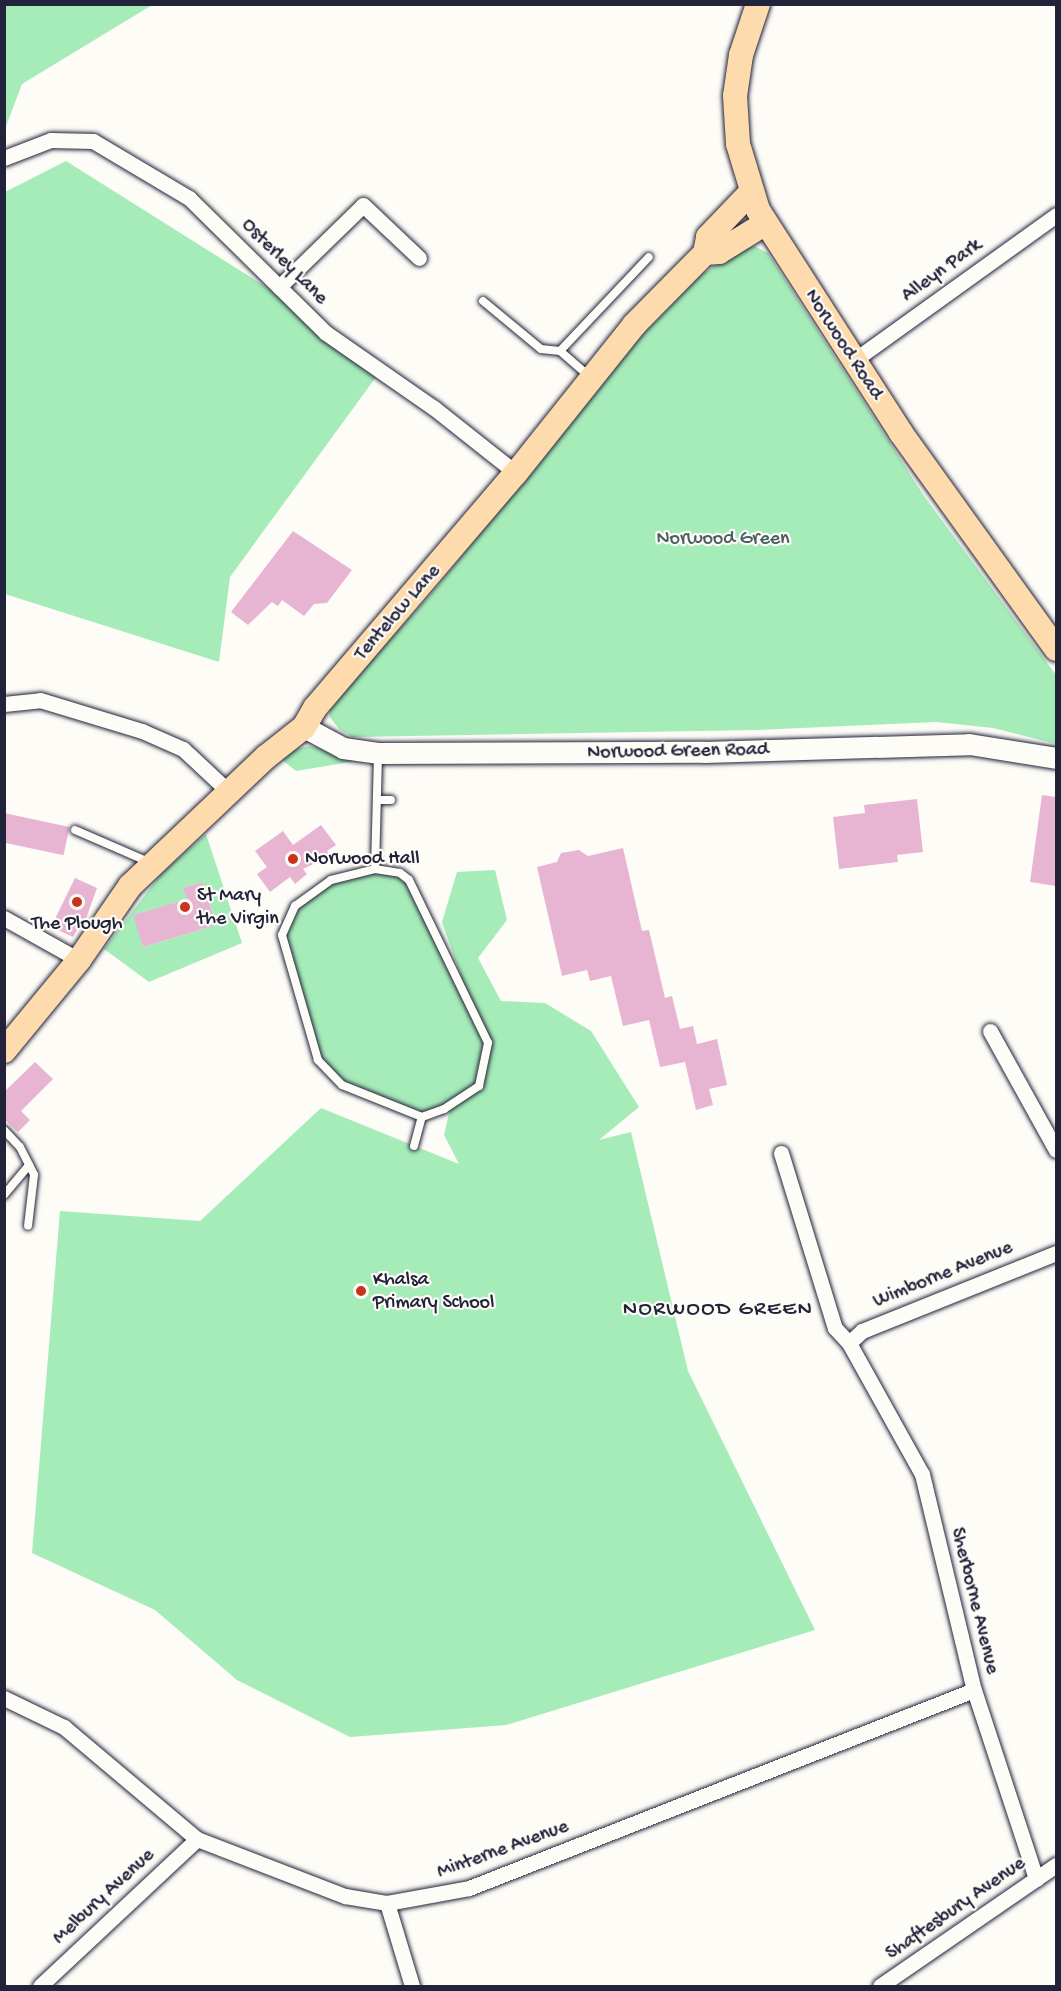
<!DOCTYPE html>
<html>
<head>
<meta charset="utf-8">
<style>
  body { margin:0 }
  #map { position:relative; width:1061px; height:1991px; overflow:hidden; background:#fdfcf7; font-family:"Gochi Hand",sans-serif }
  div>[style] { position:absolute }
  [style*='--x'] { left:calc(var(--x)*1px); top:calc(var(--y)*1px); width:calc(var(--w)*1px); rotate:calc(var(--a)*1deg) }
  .green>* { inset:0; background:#a5ecb9 }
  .building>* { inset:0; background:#e7b5d2; transform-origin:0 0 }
  .roads { filter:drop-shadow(0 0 2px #22223b) drop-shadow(0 0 2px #22223b) }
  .lane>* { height:8px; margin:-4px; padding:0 4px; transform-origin:4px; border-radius:4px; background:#fdfcf7 }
  .street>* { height:15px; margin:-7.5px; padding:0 7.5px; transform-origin:7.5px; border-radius:7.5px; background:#fdfcf7 }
  .secondary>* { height:21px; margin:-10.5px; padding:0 10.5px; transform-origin:10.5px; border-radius:10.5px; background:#fdfcf7 }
  .primary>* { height:24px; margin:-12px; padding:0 12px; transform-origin:12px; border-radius:12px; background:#fedbac }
  .dots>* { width:16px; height:16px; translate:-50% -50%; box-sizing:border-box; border:3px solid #fdfcf7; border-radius:50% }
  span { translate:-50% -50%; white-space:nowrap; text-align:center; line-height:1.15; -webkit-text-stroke:4.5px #fdfcf7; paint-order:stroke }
  .street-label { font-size:20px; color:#22223b }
  .park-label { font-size:20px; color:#495f61 }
  .poi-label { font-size:20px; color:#22223b }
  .left { translate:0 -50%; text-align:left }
  .quarter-label { font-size:22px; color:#22223b; letter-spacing:1.5px }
  .frame { position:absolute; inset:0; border:6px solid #22223b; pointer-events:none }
</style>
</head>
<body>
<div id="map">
  <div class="green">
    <div style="clip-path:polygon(5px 4px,152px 4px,152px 5px,22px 84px,5px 129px)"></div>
    <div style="clip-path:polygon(66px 161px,271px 290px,376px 377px,230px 577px,219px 662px,5px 594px,5px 192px)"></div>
    <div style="clip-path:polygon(754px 246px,768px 253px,924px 496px,1056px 675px,1056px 744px,993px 728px,936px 722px,757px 730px,352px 737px,339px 729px,329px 716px,331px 704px,430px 595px,628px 350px,700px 276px,738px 250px)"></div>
    <div style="clip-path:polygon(309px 746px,322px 749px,356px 761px,296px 771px,281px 759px,289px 751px)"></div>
    <div style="clip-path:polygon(evenodd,206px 834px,242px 943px,149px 982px,104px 949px,161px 874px,206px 834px,203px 882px,216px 925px,143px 947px,134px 915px,187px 899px,184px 888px,203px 882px)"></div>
    <div style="clip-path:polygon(389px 870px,409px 880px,475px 1016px,442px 922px,457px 872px,495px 870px,507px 920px,478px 958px,501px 1001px,545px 1003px,591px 1031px,639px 1107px,599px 1140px,631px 1132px,688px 1371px,815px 1630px,506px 1725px,350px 1737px,237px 1680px,155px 1610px,32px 1553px,60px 1211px,200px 1221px,321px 1108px,459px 1164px,444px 1135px,451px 1105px,422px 1117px,342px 1085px,318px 1060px,282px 935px,295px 906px,331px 880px)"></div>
  </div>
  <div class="building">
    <div style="clip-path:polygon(293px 531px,352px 570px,327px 603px,314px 604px,304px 616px,282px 600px,278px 606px,272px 602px,248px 625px,231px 612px)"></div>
    <div style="clip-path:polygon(1042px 795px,1056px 797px,1056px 886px,1030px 882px)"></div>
    <div style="clip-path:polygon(917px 799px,923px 852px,897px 855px,898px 862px,839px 869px,833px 817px,865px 813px,864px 805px)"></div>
    <div style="left:4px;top:813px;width:67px;height:29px;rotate:12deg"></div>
    <div style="clip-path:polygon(321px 825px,336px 845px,327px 851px,330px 856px,303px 869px,307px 874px,295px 884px,290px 877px,270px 892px,257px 874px,267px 867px,255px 851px,283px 831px,293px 845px)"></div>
    <div style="clip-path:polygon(623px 848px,642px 931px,649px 930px,665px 998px,672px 996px,680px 1029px,693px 1026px,697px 1044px,717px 1039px,727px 1085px,709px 1089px,713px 1105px,696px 1110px,685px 1062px,660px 1067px,649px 1020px,623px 1026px,611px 976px,590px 981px,587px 970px,562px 976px,537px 867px,557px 862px,561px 853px,579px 850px,588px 856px)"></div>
    <div style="clip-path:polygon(75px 878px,97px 888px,82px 930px,78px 928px,73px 937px,51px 927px)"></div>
    <div style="clip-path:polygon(203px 882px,216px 925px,143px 947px,133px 915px,187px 899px,183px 888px)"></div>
    <div style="clip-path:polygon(35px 1062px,53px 1079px,21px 1111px,30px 1120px,18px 1132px,4px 1119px,4px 1092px)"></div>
  </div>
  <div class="roads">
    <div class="lane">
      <div style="--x:483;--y:301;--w:75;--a:39.6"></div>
      <div style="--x:541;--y:349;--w:19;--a:6"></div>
      <div style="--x:590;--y:377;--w:40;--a:-139"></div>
      <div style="--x:560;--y:351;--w:129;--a:-46.6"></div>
      <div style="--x:377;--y:800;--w:14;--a:0"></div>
      <div style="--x:75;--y:830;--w:83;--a:23.5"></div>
      <div style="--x:375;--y:869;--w:114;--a:-88.5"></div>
      <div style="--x:4;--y:1130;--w:23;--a:47"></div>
      <div style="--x:20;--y:1147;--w:31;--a:63"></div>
      <div style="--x:34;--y:1175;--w:51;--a:96.7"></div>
      <div style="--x:414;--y:1146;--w:30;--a:-75"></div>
      <div style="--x:422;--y:1117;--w:86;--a:-158.2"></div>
      <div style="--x:342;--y:1085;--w:35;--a:-134"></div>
      <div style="--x:318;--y:1060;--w:130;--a:-106.1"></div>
      <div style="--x:282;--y:935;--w:32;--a:-66"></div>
      <div style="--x:295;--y:906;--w:44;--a:-35.8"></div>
      <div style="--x:331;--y:880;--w:45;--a:-14"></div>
      <div style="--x:375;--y:869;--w:25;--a:9"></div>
      <div style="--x:400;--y:873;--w:11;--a:38"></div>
      <div style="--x:409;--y:880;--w:181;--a:64.1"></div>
      <div style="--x:488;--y:1043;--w:44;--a:101.8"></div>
      <div style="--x:479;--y:1086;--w:42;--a:146.7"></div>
      <div style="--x:444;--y:1109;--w:23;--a:160"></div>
      <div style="--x:4;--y:1195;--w:39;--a:-50"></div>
    </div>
    <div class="street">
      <div style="--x:4;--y:158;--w:50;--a:-21"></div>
      <div style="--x:51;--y:140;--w:42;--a:1.4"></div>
      <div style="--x:93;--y:141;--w:112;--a:30.7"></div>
      <div style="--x:189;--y:198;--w:192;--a:44.6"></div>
      <div style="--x:326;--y:333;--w:131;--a:34.8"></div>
      <div style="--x:434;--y:408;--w:105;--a:38.4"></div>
      <div style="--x:279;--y:287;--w:117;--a:-44.3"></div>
      <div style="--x:363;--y:205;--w:77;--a:43.4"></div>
      <div style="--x:853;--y:361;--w:250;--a:-35.7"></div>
      <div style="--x:4;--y:704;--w:36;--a:-6"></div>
      <div style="--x:40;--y:700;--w:107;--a:16.9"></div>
      <div style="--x:142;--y:731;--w:45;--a:23.7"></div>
      <div style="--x:183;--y:749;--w:63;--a:43.1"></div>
      <div style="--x:4;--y:918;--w:86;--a:29.2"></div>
      <div style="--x:990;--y:1031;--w:136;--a:61"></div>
      <div style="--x:781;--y:1153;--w:183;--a:72.9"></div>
      <div style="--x:835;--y:1328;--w:21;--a:47"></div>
      <div style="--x:849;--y:1343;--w:150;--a:60.9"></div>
      <div style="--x:922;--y:1474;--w:222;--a:76.5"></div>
      <div style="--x:974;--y:1690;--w:199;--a:71.8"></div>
      <div style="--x:849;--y:1343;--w:18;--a:-43"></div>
      <div style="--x:862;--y:1331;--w:209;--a:-21.9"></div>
      <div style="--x:4;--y:1698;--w:67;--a:25.8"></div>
      <div style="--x:64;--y:1727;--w:174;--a:40.1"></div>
      <div style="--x:197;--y:1839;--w:159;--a:21.1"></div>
      <div style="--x:345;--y:1896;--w:43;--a:9.5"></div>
      <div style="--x:387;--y:1903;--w:83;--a:-10.4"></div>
      <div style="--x:469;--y:1888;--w:542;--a:-21.41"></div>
      <div style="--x:387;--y:1903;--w:87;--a:73.2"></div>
      <div style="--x:40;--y:1986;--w:215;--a:-43.1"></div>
      <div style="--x:880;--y:1986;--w:214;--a:-34.5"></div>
    </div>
    <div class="secondary">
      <div style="--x:304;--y:727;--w:44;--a:28.3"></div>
      <div style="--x:343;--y:748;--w:35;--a:8"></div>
      <div style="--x:378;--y:753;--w:326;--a:-0.2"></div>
      <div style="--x:704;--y:752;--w:265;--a:-1.7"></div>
      <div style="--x:969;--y:744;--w:88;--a:9.1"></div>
    </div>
    <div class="primary">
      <div style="--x:758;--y:4;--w:54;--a:108.4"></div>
      <div style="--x:741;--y:55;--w:41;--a:98.3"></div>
      <div style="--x:735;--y:96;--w:48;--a:86.4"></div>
      <div style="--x:738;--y:144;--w:69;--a:73.1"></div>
      <div style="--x:758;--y:210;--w:265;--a:57.3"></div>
      <div style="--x:901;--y:433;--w:266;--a:54.3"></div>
      <div style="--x:705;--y:253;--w:14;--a:-4"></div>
      <div style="--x:719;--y:252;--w:55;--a:-31.7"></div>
      <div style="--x:4;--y:1051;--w:118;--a:-50.5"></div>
      <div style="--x:79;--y:960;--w:90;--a:-55.4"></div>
      <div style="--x:130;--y:886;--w:187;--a:-43.5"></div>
      <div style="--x:266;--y:757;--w:48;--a:-38.3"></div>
      <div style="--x:304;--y:727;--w:22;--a:-60"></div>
      <div style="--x:315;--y:708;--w:309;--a:-49.5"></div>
      <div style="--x:516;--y:473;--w:189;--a:-51.4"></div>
      <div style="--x:634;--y:325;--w:101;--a:-45.4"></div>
      <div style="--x:705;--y:253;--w:16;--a:-79"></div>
      <div style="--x:708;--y:237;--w:62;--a:-46.3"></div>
    </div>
  </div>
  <div class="dots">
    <div style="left:293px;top:859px;background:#c8321e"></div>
    <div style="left:77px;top:902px;background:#c8321e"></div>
    <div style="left:185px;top:907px;background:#c8321e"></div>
    <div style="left:361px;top:1291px;background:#c8321e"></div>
  </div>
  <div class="street-label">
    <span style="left:284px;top:262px;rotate:45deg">Osterley Lane</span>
    <span style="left:942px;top:271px;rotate:-36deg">Alleyn Park</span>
    <span style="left:843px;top:345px;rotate:57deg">Norwood Road</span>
    <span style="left:398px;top:613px;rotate:-49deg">Tentelow Lane</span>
    <span style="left:678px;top:752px;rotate:-1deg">Norwood Green Road</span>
    <span style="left:943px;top:1275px;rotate:-22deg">Wimborne Avenue</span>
    <span style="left:974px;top:1601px;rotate:76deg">Sherborne Avenue</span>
    <span style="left:503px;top:1850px;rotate:-20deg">Minterne Avenue</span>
    <span style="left:104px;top:1897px;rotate:-43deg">Melbury Avenue</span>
    <span style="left:956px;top:1909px;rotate:-35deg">Shaftesbury Avenue</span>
  </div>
  <div class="park-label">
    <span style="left:723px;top:539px">Norwood Green</span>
  </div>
  <div class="poi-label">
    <span class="left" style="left:305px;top:859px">Norwood Hall</span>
    <span class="left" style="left:197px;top:908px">St Mary<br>the Virgin</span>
    <span style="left:77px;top:924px">The Plough</span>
    <span class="left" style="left:373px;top:1292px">Khalsa<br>Primary School</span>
  </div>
  <div class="quarter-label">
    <span style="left:718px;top:1311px">NORWOOD GREEN</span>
  </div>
  <div class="frame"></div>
</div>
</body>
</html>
